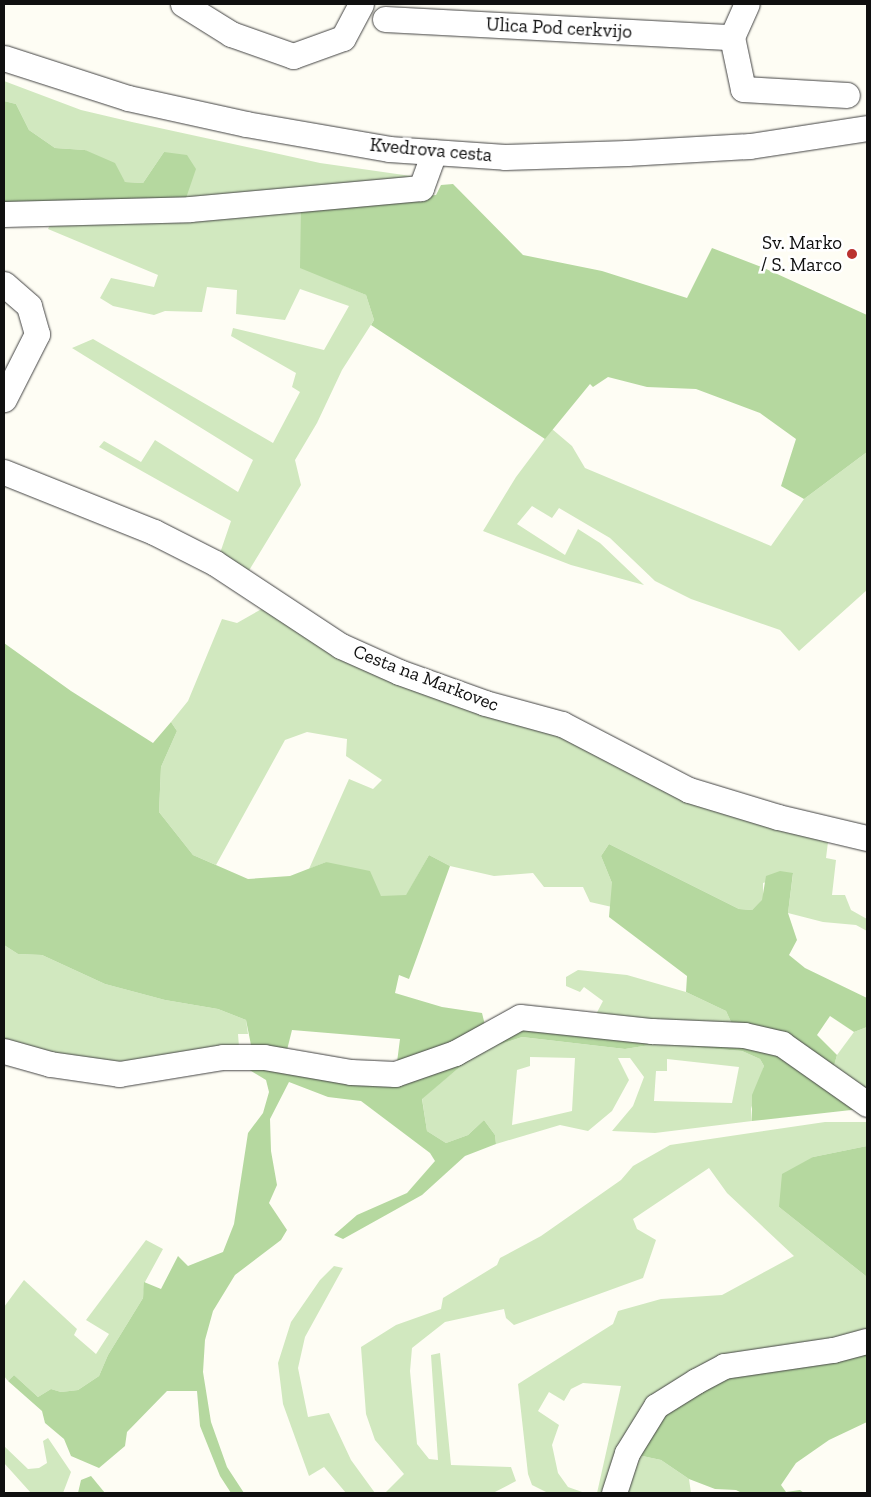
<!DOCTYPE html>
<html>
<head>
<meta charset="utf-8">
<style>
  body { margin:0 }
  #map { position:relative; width:871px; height:1497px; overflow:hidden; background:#fefdf4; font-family:"Zilla Slab",serif }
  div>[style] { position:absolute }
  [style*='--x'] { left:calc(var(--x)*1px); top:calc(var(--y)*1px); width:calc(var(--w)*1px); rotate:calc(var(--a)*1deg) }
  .green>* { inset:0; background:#d1e8bf }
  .forest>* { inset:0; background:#b5d89f }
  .roads { filter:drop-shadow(0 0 1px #434343) drop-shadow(0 0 1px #434343) }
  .minor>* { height:25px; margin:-12.5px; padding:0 12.5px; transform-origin:12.5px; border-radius:12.5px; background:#fff }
  .dots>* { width:14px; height:14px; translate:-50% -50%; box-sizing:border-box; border:2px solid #fff; border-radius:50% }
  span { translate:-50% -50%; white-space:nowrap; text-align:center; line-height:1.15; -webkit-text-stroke:5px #fff; paint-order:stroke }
  .street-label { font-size:19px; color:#101010 }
  .poi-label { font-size:19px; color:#101010 }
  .right { translate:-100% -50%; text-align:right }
  .frame { position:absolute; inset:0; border:5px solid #101010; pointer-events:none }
</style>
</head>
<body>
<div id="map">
  <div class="green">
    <div style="clip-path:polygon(4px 81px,81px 110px,132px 122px,320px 163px,411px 176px,408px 182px,185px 201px,164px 152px,143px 183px,125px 182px,85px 150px,55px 148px,29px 130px,16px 104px,4px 101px)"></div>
    <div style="clip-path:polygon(301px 208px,302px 236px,338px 283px,366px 295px,374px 320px,342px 370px,317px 423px,295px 460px,301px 485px,245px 577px,218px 559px,231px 521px,99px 447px,104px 441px,141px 462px,155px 440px,238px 492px,253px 460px,72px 348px,93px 339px,273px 443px,300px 392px,292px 387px,296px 373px,231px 336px,233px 328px,324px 350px,349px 306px,300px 289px,285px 320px,236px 314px,237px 290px,207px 287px,202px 312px,165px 311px,154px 315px,113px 306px,100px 298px,111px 278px,154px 287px,158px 275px,48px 229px,52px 221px)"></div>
    <div style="clip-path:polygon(552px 429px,572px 446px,585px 468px,771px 546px,804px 499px,867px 452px,867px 590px,799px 651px,780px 630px,691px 599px,655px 581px,610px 538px,559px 508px,552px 518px,532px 506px,517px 524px,565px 555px,578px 529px,600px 543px,644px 585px,571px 565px,483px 531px,516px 477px)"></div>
    <div style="clip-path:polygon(267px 606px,793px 833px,828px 842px,826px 858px,836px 860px,832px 895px,845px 895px,851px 910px,867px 919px,867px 931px,856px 925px,823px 922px,788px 913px,793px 874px,763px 883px,763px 900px,752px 910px,739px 909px,609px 844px,601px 856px,612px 883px,612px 907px,590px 902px,583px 887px,544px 887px,533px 873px,494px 876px,450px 866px,429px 855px,406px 896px,381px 896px,326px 862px,309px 869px,349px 779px,373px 789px,382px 780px,346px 756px,347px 739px,307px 732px,285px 740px,216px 865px,193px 855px,159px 812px,161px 767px,177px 731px,171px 722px,188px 701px,222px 619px,237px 623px)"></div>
    <div style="clip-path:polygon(4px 945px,18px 954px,42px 955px,105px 984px,165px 1000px,218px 1009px,246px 1020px,248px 1034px,238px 1034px,239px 1047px,121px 1069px,4px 1042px)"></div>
    <div style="clip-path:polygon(578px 970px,627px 975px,686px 992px,726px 1011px,732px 1024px,592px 1022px,603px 1001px,584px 987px,580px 992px,566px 986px,566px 977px)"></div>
    <div style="clip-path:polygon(867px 1027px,867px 1099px,832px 1073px,837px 1055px,854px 1032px)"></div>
    <div style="clip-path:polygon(evenodd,522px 1037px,625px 1049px,656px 1044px,742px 1051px,760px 1059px,764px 1066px,751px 1109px,752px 1121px,655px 1133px,612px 1131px,633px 1106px,644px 1077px,630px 1058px,618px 1058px,629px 1080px,612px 1111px,588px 1131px,560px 1125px,496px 1144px,495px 1135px,484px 1120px,468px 1135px,446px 1143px,427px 1131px,422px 1098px,461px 1066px,495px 1046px,522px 1037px,530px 1057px,575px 1058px,572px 1111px,512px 1125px,517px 1070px,530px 1066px,530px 1057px,522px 1037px,667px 1059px,739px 1067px,732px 1103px,654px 1101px,656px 1071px,667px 1071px,667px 1059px)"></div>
    <div style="clip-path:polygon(825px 1122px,867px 1122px,867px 1146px,813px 1157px,779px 1207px,867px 1277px,867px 1335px,693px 1373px,607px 1493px,597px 1493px,621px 1386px,583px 1383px,571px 1389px,564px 1401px,549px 1392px,538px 1411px,559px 1425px,552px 1445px,558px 1473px,568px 1487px,585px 1493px,548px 1493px,532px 1485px,528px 1474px,518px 1384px,613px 1324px,618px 1311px,661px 1299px,722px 1295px,794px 1256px,727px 1193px,709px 1168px,633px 1219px,637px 1229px,656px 1240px,643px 1278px,514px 1325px,506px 1318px,504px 1309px,445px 1322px,412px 1348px,410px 1371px,417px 1444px,429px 1459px,438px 1460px,431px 1355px,440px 1353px,451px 1465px,511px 1467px,516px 1481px,493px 1493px,385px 1493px,404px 1474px,375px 1440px,366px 1414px,361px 1347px,396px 1325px,441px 1309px,443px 1298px,497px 1265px,500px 1258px,541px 1236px,621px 1180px,633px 1166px,670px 1145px)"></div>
    <div style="clip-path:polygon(146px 1240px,163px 1249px,145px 1282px,143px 1298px,108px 1355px,99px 1376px,78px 1390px,61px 1392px,51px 1389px,38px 1397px,14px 1375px,8px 1381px,4px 1376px,4px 1307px,24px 1280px,77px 1329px,74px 1335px,96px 1354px,109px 1334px,86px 1320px)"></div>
    <div style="clip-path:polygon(334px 1266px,343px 1268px,305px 1337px,298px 1368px,308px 1417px,329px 1413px,351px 1460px,375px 1493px,346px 1493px,324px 1467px,309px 1476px,283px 1404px,278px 1363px,291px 1322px,320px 1280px)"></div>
    <div style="clip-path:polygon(48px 1438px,71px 1472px,63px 1493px,31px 1493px,4px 1463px,4px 1446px,28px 1469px,39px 1468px,47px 1463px,43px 1441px)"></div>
    <div style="clip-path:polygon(633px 1454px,661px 1460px,689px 1479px,691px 1493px,623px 1493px)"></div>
  </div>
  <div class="forest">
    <div style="clip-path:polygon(4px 101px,16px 104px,29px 130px,55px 148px,85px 150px,115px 163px,125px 182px,143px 183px,164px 152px,187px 155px,196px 169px,185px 201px,4px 207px)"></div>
    <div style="clip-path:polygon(453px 184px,523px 255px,602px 271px,687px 298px,712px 248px,764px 268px,867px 315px,867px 452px,804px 499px,781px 486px,796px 439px,760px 413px,696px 389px,647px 387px,608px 377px,593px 387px,590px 384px,545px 439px,371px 325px,374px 320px,366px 295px,300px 268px,301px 208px,436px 195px,441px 185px)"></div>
    <div style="clip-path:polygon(4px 643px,71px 691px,153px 743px,171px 722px,177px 731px,161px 767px,159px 812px,193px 855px,248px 879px,290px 876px,326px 862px,370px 871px,381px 896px,406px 895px,429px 855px,450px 866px,409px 979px,399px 975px,395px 993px,442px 1007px,482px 1013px,486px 1029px,396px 1070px,400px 1039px,292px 1030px,286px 1054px,251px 1045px,246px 1020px,218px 1009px,165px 1000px,105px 984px,42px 955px,18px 954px,4px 945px)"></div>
    <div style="clip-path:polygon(609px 844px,739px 909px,752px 910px,762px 900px,766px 876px,780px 871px,793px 873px,788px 913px,797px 940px,789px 955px,805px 968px,867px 998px,867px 1027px,854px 1032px,830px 1016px,817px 1035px,837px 1055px,832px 1073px,732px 1024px,726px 1011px,686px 992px,687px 976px,609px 917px,612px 883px,601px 856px)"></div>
    <div style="clip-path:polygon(520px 1025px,768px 1044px,860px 1109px,752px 1121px,752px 1095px,764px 1066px,760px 1059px,742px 1051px,656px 1044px,625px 1049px,522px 1037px,495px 1046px,461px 1066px,422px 1099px,427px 1131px,446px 1143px,468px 1135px,484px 1120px,495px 1135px,496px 1144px,465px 1156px,422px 1195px,343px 1239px,334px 1235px,357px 1215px,407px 1193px,435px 1161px,430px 1153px,361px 1101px,328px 1097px,289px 1082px,270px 1119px,271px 1151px,277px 1185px,269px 1203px,287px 1230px,281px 1240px,235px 1275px,213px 1311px,205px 1340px,203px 1372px,211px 1422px,227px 1467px,244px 1493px,231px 1493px,220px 1476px,200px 1426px,197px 1391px,167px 1391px,127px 1432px,125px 1446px,99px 1468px,71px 1456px,64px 1439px,45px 1423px,42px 1411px,8px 1381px,14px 1375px,38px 1397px,51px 1389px,61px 1392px,78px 1390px,99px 1376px,108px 1355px,143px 1298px,144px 1282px,161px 1289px,178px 1256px,188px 1266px,223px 1252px,234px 1224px,248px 1133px,263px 1113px,269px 1092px,266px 1080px,248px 1069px,251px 1062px,345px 1077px)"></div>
    <div style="clip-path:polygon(867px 1146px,867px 1277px,779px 1207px,782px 1174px,813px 1157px)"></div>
    <div style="clip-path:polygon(867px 1350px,867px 1422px,829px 1440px,796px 1463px,781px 1485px,786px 1492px,800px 1490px,804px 1493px,742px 1493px,736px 1490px,715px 1489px,689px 1479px,661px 1460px,633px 1454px,655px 1416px,704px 1381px)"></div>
    <div style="clip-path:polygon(91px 1476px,105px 1493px,78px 1493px,81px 1480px)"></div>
  </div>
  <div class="roads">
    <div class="minor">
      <div style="--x:183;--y:4;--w:57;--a:32"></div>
      <div style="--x:231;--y:34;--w:66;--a:19.5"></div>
      <div style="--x:293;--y:56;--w:53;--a:-19.8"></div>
      <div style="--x:343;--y:38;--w:38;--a:-62"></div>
      <div style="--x:385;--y:19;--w:347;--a:3"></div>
      <div style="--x:732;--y:37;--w:36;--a:-66"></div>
      <div style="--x:732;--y:37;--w:53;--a:78.1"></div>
      <div style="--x:743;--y:89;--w:104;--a:3.3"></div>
      <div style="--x:4;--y:58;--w:130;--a:17.9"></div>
      <div style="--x:128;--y:98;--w:121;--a:12.4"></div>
      <div style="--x:246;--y:124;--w:145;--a:9.9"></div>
      <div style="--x:389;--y:149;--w:116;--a:3.9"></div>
      <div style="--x:505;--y:157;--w:122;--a:-1.9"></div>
      <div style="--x:627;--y:153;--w:123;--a:-3.3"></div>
      <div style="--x:750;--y:146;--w:118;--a:-8.7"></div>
      <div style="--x:4;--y:214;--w:186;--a:-1.5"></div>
      <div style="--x:190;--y:209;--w:232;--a:-5.2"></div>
      <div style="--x:421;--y:188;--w:38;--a:-70"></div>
      <div style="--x:4;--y:284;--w:33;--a:41"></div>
      <div style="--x:29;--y:306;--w:29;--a:74"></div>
      <div style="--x:37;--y:334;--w:73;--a:116.9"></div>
      <div style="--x:4;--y:472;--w:162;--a:21.8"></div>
      <div style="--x:154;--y:532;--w:68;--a:26.9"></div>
      <div style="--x:215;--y:563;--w:151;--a:33.4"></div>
      <div style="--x:341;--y:646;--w:64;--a:24.1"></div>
      <div style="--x:399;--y:672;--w:91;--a:19.8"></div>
      <div style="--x:485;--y:703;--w:80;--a:15.3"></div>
      <div style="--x:562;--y:724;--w:143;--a:27.5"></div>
      <div style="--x:689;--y:790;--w:93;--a:16.9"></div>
      <div style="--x:778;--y:817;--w:91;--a:13.3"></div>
      <div style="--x:4;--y:1051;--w:48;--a:15.8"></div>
      <div style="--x:50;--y:1064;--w:70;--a:8.2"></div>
      <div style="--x:119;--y:1074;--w:105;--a:-9.3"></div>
      <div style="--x:223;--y:1057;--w:41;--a:0"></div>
      <div style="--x:264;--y:1057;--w:88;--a:9.8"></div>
      <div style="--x:351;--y:1072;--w:44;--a:2.6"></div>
      <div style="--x:395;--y:1074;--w:64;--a:-19.3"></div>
      <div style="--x:455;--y:1053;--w:74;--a:-29"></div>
      <div style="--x:520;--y:1017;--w:133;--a:6.1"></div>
      <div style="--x:652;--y:1031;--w:92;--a:2.5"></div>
      <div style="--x:744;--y:1035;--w:39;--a:13"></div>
      <div style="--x:782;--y:1044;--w:104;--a:35.2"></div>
      <div style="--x:614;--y:1493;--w:42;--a:-72"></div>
      <div style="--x:627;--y:1453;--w:55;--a:-58.3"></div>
      <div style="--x:656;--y:1406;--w:47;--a:-32"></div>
      <div style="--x:696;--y:1381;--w:32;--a:-28"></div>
      <div style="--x:724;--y:1366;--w:110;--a:-8.4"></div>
      <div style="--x:833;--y:1350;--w:35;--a:-15"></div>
    </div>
  </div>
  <div class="dots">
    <div style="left:852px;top:254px;background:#ba322f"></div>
  </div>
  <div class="street-label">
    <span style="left:559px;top:28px;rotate:3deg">Ulica Pod cerkvijo</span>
    <span style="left:431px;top:150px;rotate:5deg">Kvedrova cesta</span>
    <span style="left:426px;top:678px;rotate:21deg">Cesta na Markovec</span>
  </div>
  <div class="poi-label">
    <span class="right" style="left:842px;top:254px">Sv. Marko<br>/ S. Marco</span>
  </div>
  <div class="frame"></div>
</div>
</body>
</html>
